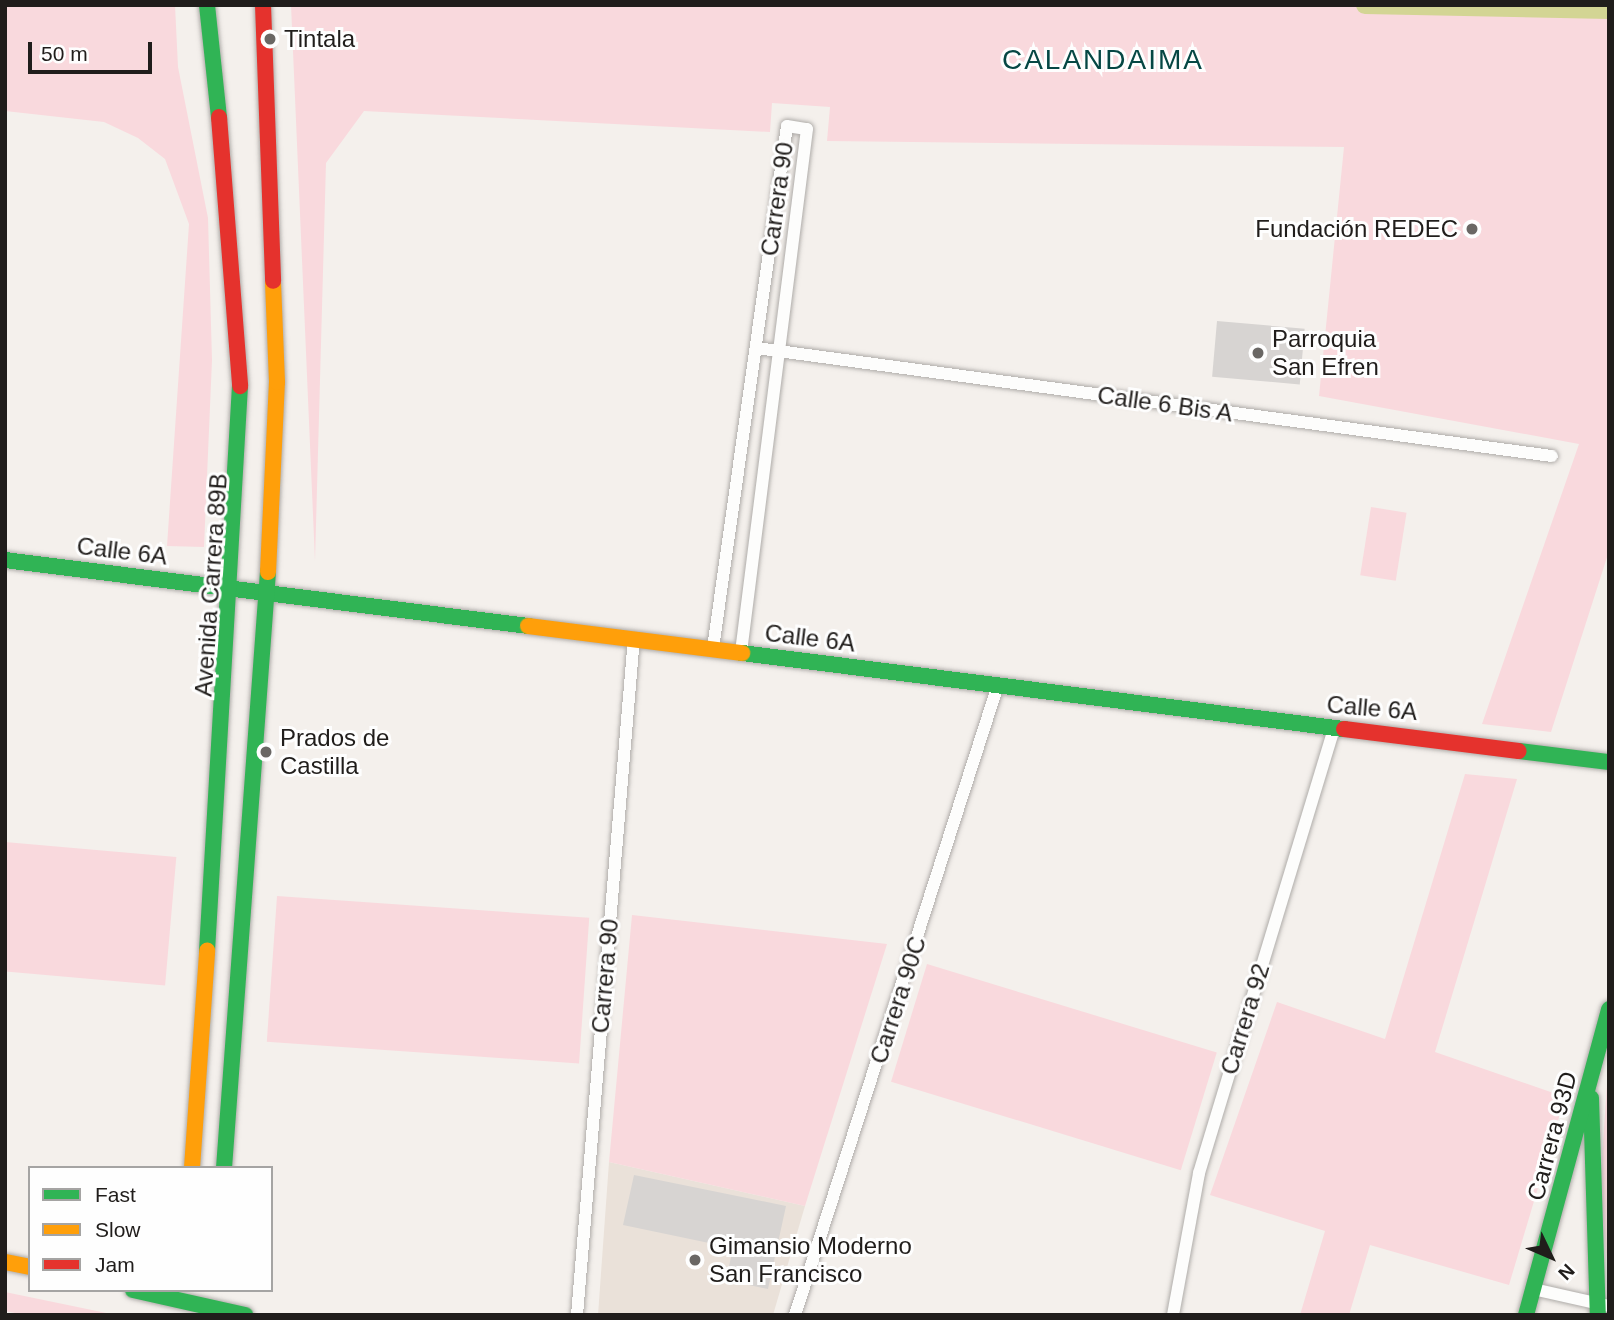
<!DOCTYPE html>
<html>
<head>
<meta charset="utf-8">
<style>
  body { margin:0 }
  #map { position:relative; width:1614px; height:1320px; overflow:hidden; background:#f4f0ec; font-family:Helvetica,sans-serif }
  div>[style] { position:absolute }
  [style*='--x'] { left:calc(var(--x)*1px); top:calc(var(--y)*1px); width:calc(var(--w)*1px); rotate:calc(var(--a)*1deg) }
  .built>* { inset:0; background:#eae1d9 }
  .green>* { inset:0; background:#f9d9dd; transform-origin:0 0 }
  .canal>* { height:18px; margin:-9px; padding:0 9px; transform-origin:9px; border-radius:9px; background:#d3d594 }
  .building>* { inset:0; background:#d7d4d2; transform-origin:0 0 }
  .roads { filter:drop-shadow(0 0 2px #afaca9) drop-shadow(0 0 2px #afaca9) }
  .street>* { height:12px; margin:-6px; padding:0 6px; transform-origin:6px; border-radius:6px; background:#fdfdfc }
  .fast>* { height:16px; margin:-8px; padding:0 8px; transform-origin:8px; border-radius:8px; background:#30b455 }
  .slow>* { height:16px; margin:-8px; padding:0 8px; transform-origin:8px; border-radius:8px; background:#ff9f0a }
  .jam>* { height:16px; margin:-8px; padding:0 8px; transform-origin:8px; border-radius:8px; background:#e5322d }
  .dots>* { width:19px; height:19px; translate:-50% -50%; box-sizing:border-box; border:4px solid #fefefe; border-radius:50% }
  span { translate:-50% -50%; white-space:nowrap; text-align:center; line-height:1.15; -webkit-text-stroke:6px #fefefe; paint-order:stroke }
  .poi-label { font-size:24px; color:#201d1b }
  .left { translate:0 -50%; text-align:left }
  .right { translate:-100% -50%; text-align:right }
  .street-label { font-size:24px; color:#201d1b }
  .quarter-label { font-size:28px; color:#064744; letter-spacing:2px }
  .frame { position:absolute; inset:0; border:7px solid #201d1b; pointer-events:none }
  .legend { position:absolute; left:28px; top:1166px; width:245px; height:126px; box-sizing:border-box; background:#fefefe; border:2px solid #a5a4a3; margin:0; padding:9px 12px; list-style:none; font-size:21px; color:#201d1b }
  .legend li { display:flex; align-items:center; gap:14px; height:35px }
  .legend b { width:35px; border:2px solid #a5a4a3 }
  .north { position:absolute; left:1516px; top:1222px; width:70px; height:70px; -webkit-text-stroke:5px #fefefe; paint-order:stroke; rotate:134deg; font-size:19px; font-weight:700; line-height:28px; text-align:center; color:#201d1b }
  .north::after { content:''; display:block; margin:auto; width:24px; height:32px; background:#201d1b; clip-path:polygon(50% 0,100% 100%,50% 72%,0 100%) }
  .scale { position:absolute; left:28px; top:42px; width:124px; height:32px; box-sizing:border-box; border:4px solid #201d1b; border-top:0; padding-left:9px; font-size:21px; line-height:24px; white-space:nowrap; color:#201d1b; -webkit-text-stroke:5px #fefefe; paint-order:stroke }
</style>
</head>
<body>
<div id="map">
  <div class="built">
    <div style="clip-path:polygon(609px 1162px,805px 1206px,773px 1315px,598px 1315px)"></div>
  </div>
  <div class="green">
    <div style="clip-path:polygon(5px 5px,175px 5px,178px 67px,208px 218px,212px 360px,204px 547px,167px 546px,189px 224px,165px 159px,138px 138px,104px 122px,5px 111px)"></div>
    <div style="clip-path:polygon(291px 5px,1609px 5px,1609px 551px,1551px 732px,1482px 724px,1579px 444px,1319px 396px,1344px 147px,827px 141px,830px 107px,772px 103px,770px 132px,364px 111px,326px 163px,315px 561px)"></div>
    <div style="left:1371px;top:507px;width:36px;height:69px;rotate:9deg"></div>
    <div style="clip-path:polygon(1465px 774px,1517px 779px,1435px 1052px,1565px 1097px,1509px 1285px,1370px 1245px,1349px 1315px,1300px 1315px,1325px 1231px,1210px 1195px,1277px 1002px,1385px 1039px)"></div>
    <div style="left:5px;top:842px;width:172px;height:129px;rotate:5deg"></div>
    <div style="left:277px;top:896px;width:313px;height:146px;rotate:4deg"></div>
    <div style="clip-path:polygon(632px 915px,887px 944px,805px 1206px,609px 1162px)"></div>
    <div style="left:927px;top:964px;width:303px;height:123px;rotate:17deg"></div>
    <div style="clip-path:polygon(1609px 1054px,1609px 1283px,1600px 1188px)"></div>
    <div style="clip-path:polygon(5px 1292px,116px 1315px,25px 1315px,5px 1311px)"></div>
  </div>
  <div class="canal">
    <div style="--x:1365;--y:5;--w:244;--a:1.2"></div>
  </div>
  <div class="building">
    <div style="left:1217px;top:321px;width:88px;height:56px;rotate:5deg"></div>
    <div style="clip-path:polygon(634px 1175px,786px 1206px,768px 1289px,726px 1280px,733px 1248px,623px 1225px)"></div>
  </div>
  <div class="roads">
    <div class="street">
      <div style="--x:756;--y:348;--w:803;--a:7.73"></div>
      <div style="--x:713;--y:648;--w:527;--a:-81.93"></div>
      <div style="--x:787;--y:126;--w:20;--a:9"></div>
      <div style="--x:807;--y:129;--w:527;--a:97.19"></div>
      <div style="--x:1533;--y:1289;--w:78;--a:12.6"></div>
      <div style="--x:577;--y:1315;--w:679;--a:-85.19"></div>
      <div style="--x:795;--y:1315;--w:662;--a:-72.14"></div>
      <div style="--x:1173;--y:1315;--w:144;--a:-79.6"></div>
      <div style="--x:1199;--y:1173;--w:465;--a:-73.1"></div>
    </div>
    <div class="fast">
      <div style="--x:207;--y:5;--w:113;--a:83.9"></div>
      <div style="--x:5;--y:560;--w:527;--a:7.19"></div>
      <div style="--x:742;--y:653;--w:607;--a:7.2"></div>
      <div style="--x:1519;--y:751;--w:91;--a:7"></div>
      <div style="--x:207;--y:951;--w:566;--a:-86.66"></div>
      <div style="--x:1591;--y:1098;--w:217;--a:88.2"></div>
      <div style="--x:224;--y:1168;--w:598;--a:-85.78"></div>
      <div style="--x:133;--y:1290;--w:115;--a:12.6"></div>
      <div style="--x:1526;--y:1315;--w:317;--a:-74.8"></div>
    </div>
    <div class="slow">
      <div style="--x:268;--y:572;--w:190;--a:-87.3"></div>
      <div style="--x:277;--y:382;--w:101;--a:-92.3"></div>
      <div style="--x:528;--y:626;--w:216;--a:7.2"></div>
      <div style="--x:192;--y:1168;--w:218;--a:-86"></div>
      <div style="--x:5;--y:1262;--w:25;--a:11"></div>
    </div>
    <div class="jam">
      <div style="--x:263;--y:5;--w:276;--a:87.9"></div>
      <div style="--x:219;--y:117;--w:270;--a:85.5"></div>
      <div style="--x:1344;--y:729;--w:176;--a:7.2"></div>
    </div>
  </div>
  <div class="dots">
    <div style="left:270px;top:39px;background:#6a6764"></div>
    <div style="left:1472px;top:229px;background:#6a6764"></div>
    <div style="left:1258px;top:353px;background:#6a6764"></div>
    <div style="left:266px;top:752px;background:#6a6764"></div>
    <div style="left:695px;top:1260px;background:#6a6764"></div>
  </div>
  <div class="poi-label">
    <span class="left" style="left:284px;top:39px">Tintala</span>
    <span class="right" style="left:1458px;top:229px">Fundación REDEC</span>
    <span class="left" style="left:1272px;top:353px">Parroquia<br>San Efren</span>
    <span class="left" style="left:280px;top:752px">Prados de<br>Castilla</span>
    <span class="left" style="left:709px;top:1260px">Gimansio Moderno<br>San Francisco</span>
  </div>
  <div class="street-label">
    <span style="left:777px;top:199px;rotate:-82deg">Carrera 90</span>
    <span style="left:1165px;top:404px;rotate:8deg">Calle 6 Bis A</span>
    <span style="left:122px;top:551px;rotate:7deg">Calle 6A</span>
    <span style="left:211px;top:585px;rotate:-86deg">Avenida Carrera 89B</span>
    <span style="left:810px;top:638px;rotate:7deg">Calle 6A</span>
    <span style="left:1372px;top:708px;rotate:5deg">Calle 6A</span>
    <span style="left:605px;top:976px;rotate:-85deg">Carrera 90</span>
    <span style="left:898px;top:1000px;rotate:-72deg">Carrera 90C</span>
    <span style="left:1245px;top:1019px;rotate:-73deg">Carrera 92</span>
    <span style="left:1552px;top:1136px;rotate:-75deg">Carrera 93D</span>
  </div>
  <div class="quarter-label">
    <span style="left:1103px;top:60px">CALANDAIMA</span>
  </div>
  <div class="frame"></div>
  <ul class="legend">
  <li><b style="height:9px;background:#30b455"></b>Fast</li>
  <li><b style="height:9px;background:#ff9f0a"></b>Slow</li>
  <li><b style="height:9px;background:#e5322d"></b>Jam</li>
  </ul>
  <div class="north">N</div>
  <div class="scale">50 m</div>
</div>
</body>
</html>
